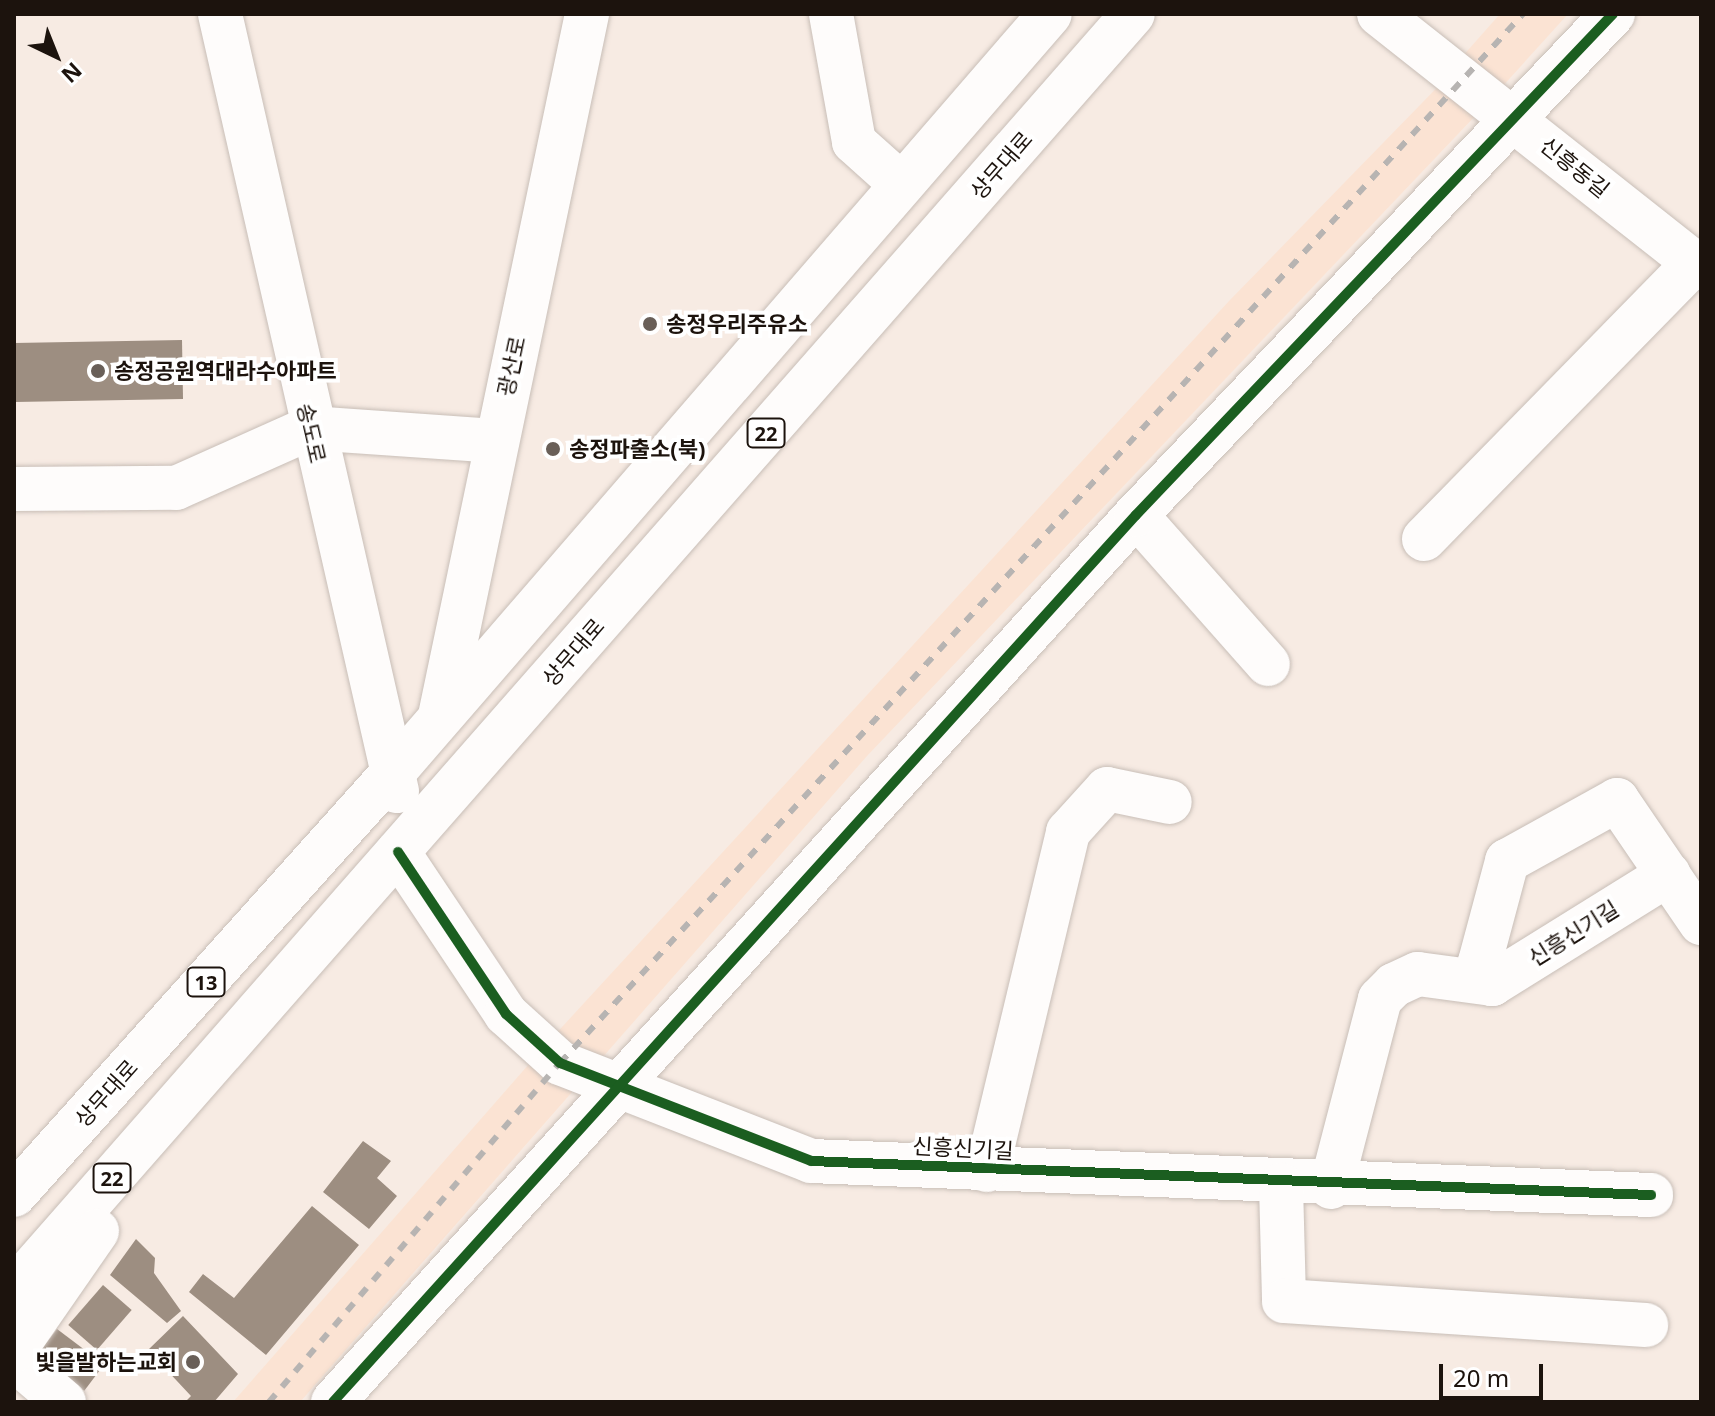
<!DOCTYPE html>
<html>
<head>
<meta charset="utf-8">
<style>
  body { margin:0 }
  #map { position:relative; width:1715px; height:1416px; overflow:hidden; background:#f7ebe3; font-family:"Noto Sans","Noto Sans KR",sans-serif }
  div>[style] { position:absolute }
  [style*='--x'] { left:calc(var(--x)*1px); top:calc(var(--y)*1px); width:calc(var(--w)*1px); rotate:calc(var(--a)*1deg) }
  .built>* { inset:0; background:#fbe3d3 }
  .building>* { inset:0; background:#9d8e81; transform-origin:0 0 }
  .roads { filter:drop-shadow(0 0 2px #c8beb7) drop-shadow(0 0 2px #c8beb7) }
  .minor>* { height:44px; margin:-22px; padding:0 22px; transform-origin:22px; border-radius:22px; background:#fefcfb }
  .major>* { height:44px; margin:-22px; padding:0 22px; transform-origin:22px; border-radius:22px; background:#fefcfb }
  .rail>* { height:6px; margin-top:-3px; transform-origin:0; background:repeating-linear-gradient(90deg,#b7b4b2 0 10px,transparent 0 20px) }
  .cycleway>* { height:10px; margin:-5px; padding:0 5px; transform-origin:5px; border-radius:5px; background:#1b5e20 }
  .dots>* { width:22px; height:22px; translate:-50% -50%; box-sizing:border-box; border:4px solid #fff; border-radius:50% }
  span { translate:-50% -50%; white-space:nowrap; text-align:center; line-height:1.15; -webkit-text-stroke:8px #fff; paint-order:stroke }
  .shield-label span { padding:2px 6px; background:#fff; border:2px solid; border-radius:6px; -webkit-text-stroke-width:0 }
  .shield-label { font-size:20px; color:#1c130d; font-weight:700 }
  .street-label { font-size:22px; color:#1c130d }
  .poi-label { font-size:22px; color:#1c130d; font-weight:700 }
  .left { translate:0 -50%; text-align:left }
  .right { translate:-100% -50%; text-align:right }
  .frame { position:absolute; inset:0; border:16px solid #1c130d; pointer-events:none }
  .north { position:absolute; left:16px; top:16px; width:80px; height:80px; -webkit-text-stroke:6px #fff; paint-order:stroke; rotate:137deg; font-size:22px; font-weight:700; line-height:32px; text-align:center; color:#1c130d }
  .north::after { content:''; display:block; margin:auto; width:28px; height:36px; background:#1c130d; clip-path:polygon(50% 0,100% 100%,50% 72%,0 100%) }
  .scale { position:absolute; left:1439px; top:1364px; width:104px; height:36px; box-sizing:border-box; border:4px solid #1c130d; border-top:0; padding-left:10px; font-size:24px; line-height:28px; white-space:nowrap; color:#1c130d; -webkit-text-stroke:6px #fff; paint-order:stroke }
</style>
</head>
<body>
<div id="map">
  <div class="built">
    <div style="clip-path:polygon(1500px 14px,1568px 14px,1501px 88px,1461px 58px)"></div>
    <div style="clip-path:polygon(1460px 64px,1497px 93px,867px 756px,300px 1402px,233px 1402px,551px 1039px,1229px 301px)"></div>
  </div>
  <div class="building">
    <div style="left:182px;top:340px;width:59px;height:168px;rotate:89deg"></div>
    <div style="clip-path:polygon(363px 1141px,391px 1161px,377px 1178px,397px 1196px,369px 1229px,323px 1192px)"></div>
    <div style="clip-path:polygon(312px 1206px,359px 1245px,266px 1355px,189px 1292px,203px 1274px,234px 1298px)"></div>
    <div style="clip-path:polygon(136px 1239px,155px 1258px,154px 1273px,181px 1311px,167px 1323px,110px 1275px)"></div>
    <div style="left:103px;top:1285px;width:38px;height:53px;rotate:41deg"></div>
    <div style="clip-path:polygon(183px 1316px,238px 1374px,214px 1402px,185px 1402px,191px 1396px,148px 1350px)"></div>
    <div style="left:57px;top:1329px;width:59px;height:33px;rotate:37deg"></div>
  </div>
  <div class="roads">
    <div class="minor">
      <div style="--x:831;--y:14;--w:130;--a:79.8"></div>
      <div style="--x:854;--y:142;--w:64;--a:41.9"></div>
      <div style="--x:1379;--y:14;--w:410;--a:38.3"></div>
      <div style="--x:14;--y:489;--w:162;--a:-0.4"></div>
      <div style="--x:176;--y:488;--w:147;--a:-24.1"></div>
      <div style="--x:310;--y:428;--w:185;--a:4"></div>
      <div style="--x:1136;--y:515;--w:199;--a:48.5"></div>
      <div style="--x:1424;--y:539;--w:386;--a:-45.6"></div>
      <div style="--x:398;--y:852;--w:195;--a:56.3"></div>
      <div style="--x:506;--y:1014;--w:73;--a:42.2"></div>
      <div style="--x:560;--y:1063;--w:269;--a:21.3"></div>
      <div style="--x:811;--y:1161;--w:841;--a:2.32"></div>
      <div style="--x:1492;--y:984;--w:25;--a:-119"></div>
      <div style="--x:1480;--y:962;--w:105;--a:-75"></div>
      <div style="--x:1507;--y:861;--w:126;--a:-29"></div>
      <div style="--x:1617;--y:800;--w:149;--a:55.7"></div>
      <div style="--x:987;--y:1170;--w:348;--a:-76.5"></div>
      <div style="--x:1068;--y:832;--w:58;--a:-47.8"></div>
      <div style="--x:1107;--y:789;--w:64;--a:11.7"></div>
      <div style="--x:1281;--y:1185;--w:116;--a:88.5"></div>
      <div style="--x:1284;--y:1301;--w:363;--a:3.8"></div>
      <div style="--x:1331;--y:1187;--w:194;--a:-75.4"></div>
      <div style="--x:1380;--y:999;--w:20;--a:-45"></div>
      <div style="--x:1394;--y:985;--w:26;--a:-25"></div>
      <div style="--x:1418;--y:974;--w:75;--a:7.7"></div>
      <div style="--x:1492;--y:984;--w:208;--a:-31.9"></div>
      <div style="--x:14;--y:1359;--w:66;--a:40.7"></div>
      <div style="--x:333;--y:1402;--w:1196;--a:-47.85"></div>
      <div style="--x:1136;--y:515;--w:692;--a:-46.41"></div>
    </div>
    <div class="major">
      <div style="--x:220;--y:14;--w:797;--a:77.17"></div>
      <div style="--x:440;--y:716;--w:717;--a:-78.17"></div>
      <div style="--x:14;--y:1195;--w:574;--a:-48.11"></div>
      <div style="--x:397;--y:768;--w:997;--a:-49.11"></div>
      <div style="--x:14;--y:1289;--w:1696;--a:-48.73"></div>
      <div style="--x:14;--y:1351;--w:146;--a:-55.3"></div>
    </div>
  </div>
  <div class="rail">
    <div style="--x:269;--y:1402;--w:447;--a:-49.4"></div>
    <div style="--x:560;--y:1063;--w:1424;--a:-47.45"></div>
  </div>
  <div class="cycleway">
    <div style="--x:398;--y:852;--w:195;--a:56.3"></div>
    <div style="--x:506;--y:1014;--w:73;--a:42.2"></div>
    <div style="--x:560;--y:1063;--w:269;--a:21.3"></div>
    <div style="--x:811;--y:1161;--w:841;--a:2.32"></div>
    <div style="--x:333;--y:1402;--w:1196;--a:-47.85"></div>
    <div style="--x:1136;--y:515;--w:692;--a:-46.41"></div>
  </div>
  <div class="dots">
    <div style="left:650px;top:324px;background:#695f58"></div>
    <div style="left:98px;top:371px;background:#695f58"></div>
    <div style="left:553px;top:449px;background:#695f58"></div>
    <div style="left:193px;top:1362px;background:#695f58"></div>
  </div>
  <div class="shield-label">
    <span style="left:766px;top:433px">22</span>
    <span style="left:206px;top:982px">13</span>
    <span style="left:112px;top:1178px">22</span>
  </div>
  <div class="street-label">
    <span style="left:1001px;top:165px;rotate:-49deg">상무대로</span>
    <span style="left:1575px;top:167px;rotate:39deg">신흥동길</span>
    <span style="left:511px;top:366px;rotate:-78deg">광산로</span>
    <span style="left:312px;top:433px;rotate:77deg">송도로</span>
    <span style="left:573px;top:652px;rotate:-49deg">상무대로</span>
    <span style="left:1573px;top:933px;rotate:-32deg">신흥신기길</span>
    <span style="left:106px;top:1093px;rotate:-48deg">상무대로</span>
    <span style="left:963px;top:1148px;rotate:3deg">신흥신기길</span>
  </div>
  <div class="poi-label">
    <span class="left" style="left:666px;top:324px">송정우리주유소</span>
    <span class="left" style="left:114px;top:371px">송정공원역대라수아파트</span>
    <span class="left" style="left:569px;top:449px">송정파출소(북)</span>
    <span class="right" style="left:177px;top:1362px">빛을발하는교회</span>
  </div>
  <div class="frame"></div>
  <div class="north">N</div>
  <div class="scale">20 m</div>
</div>
</body>
</html>
